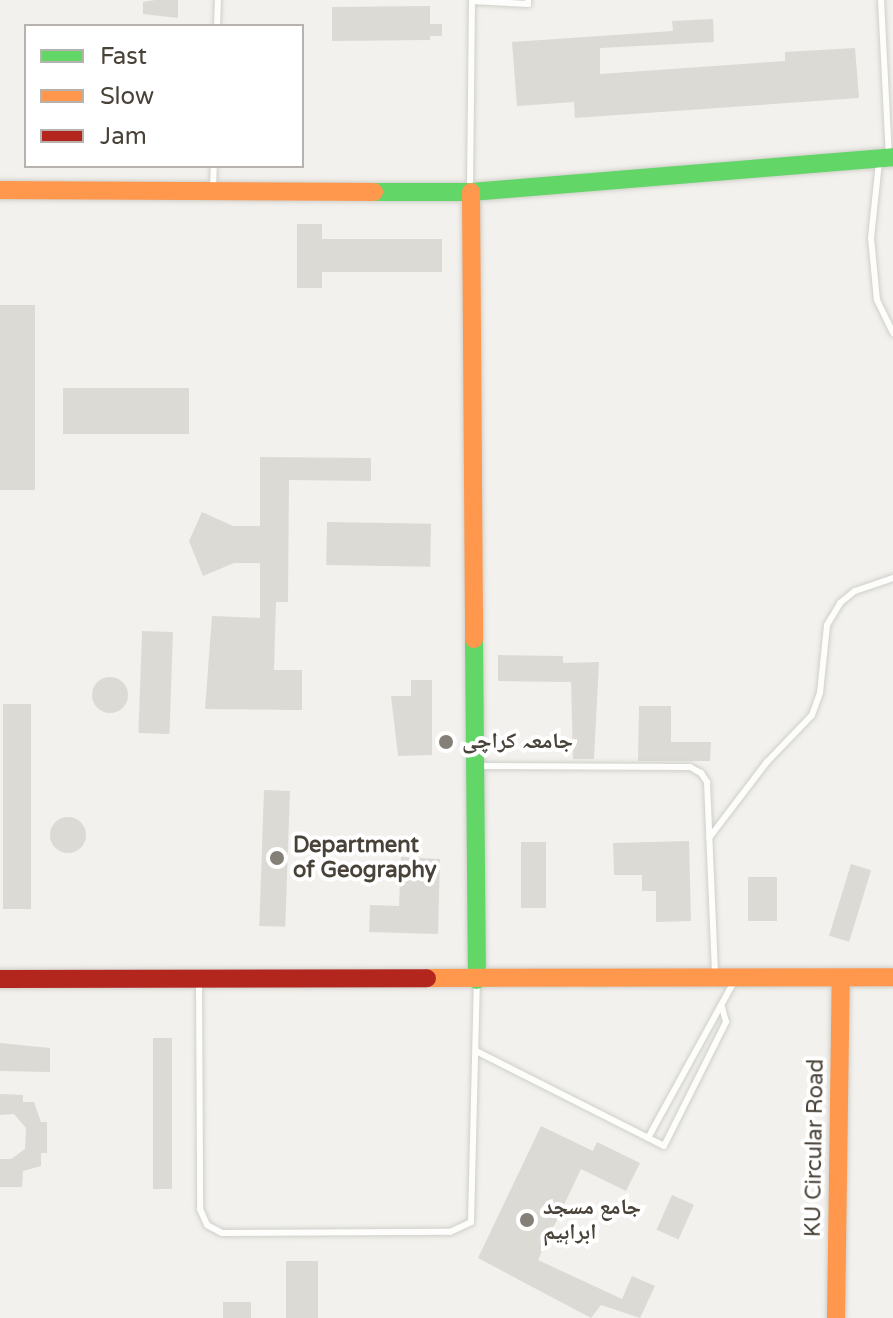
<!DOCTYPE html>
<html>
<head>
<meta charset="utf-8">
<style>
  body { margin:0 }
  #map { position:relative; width:893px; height:1318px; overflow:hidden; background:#f2f1ed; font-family:"Varela Round","Noto Naskh Arabic",sans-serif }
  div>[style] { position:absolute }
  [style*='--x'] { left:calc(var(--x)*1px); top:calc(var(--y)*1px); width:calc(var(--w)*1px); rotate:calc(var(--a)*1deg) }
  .building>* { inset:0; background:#dcdad5; transform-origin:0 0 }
  .round { border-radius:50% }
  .roads { filter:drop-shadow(0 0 2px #d0cfca) drop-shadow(0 0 2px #d0cfca) }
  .lane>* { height:6px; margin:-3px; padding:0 3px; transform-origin:3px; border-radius:3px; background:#fdfdfc }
  .fast>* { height:18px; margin:-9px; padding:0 9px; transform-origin:9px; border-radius:9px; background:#63d668 }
  .slow>* { height:18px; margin:-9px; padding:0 9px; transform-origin:9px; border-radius:9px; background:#ff974d }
  .jam>* { height:18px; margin:-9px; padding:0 9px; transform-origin:9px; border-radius:9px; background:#b3261e }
  .dots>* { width:22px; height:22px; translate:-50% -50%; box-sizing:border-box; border:4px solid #fff; border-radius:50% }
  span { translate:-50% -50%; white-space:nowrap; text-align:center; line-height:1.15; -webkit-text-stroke:8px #fff; paint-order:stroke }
  .poi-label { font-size:22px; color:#494238; font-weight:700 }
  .left { translate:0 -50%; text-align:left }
  .street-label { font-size:22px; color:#494238 }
  .legend { position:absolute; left:24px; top:24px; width:280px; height:144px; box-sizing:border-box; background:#fff; border:2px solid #b6b3af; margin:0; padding:10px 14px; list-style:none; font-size:24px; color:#494238 }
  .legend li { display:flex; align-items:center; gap:16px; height:40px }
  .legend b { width:40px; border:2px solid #b6b3af }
</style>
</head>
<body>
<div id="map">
  <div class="building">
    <div style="clip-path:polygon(155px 0,178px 0,178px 18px,143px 14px,143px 2px)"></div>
    <div style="clip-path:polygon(430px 6px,430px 24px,442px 24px,442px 36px,430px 36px,430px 40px,332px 41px,332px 7px)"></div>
    <div style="clip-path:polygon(713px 19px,714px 42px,600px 48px,600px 74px,785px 61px,785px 52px,855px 48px,859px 98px,575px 118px,574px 102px,517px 106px,512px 42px,673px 31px,672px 21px)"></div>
    <div style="clip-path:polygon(297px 224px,322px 224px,322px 239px,442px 239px,442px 272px,322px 272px,322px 288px,297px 288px)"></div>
    <div style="left:0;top:305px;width:35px;height:185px"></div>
    <div style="left:63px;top:388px;width:126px;height:46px"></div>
    <div style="clip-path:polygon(260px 457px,371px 458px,371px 481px,289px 480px,288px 602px,276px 602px,274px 670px,302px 670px,302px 710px,205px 709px,212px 616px,260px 618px,260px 563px,234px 563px,203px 576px,189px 541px,202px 512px,233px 526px,260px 526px)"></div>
    <div style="left:327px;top:522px;width:104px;height:43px;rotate:1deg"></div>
    <div style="left:142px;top:631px;width:31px;height:102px;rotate:2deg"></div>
    <div style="clip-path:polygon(498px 655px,563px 656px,563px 663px,599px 662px,594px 759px,573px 759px,571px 682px,498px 681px)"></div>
    <div class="round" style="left:92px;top:677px;width:36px;height:36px"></div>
    <div style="clip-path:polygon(411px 680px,432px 680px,432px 755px,398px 756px,391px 696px,411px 696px)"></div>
    <div style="left:3px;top:704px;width:28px;height:205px"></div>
    <div style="clip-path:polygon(639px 706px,671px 706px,671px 742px,711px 742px,710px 761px,638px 761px)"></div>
    <div style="left:264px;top:790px;width:26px;height:136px;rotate:2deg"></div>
    <div class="round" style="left:50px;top:817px;width:36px;height:36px"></div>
    <div style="clip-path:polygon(689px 841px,691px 921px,656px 922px,656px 891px,642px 891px,642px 875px,614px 875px,613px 843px)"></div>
    <div style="left:521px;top:842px;width:25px;height:66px"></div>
    <div style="clip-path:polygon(401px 857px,440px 859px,438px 934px,369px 932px,370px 905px,399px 906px)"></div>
    <div style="left:851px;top:864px;width:21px;height:75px;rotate:17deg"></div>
    <div style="left:748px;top:877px;width:29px;height:44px"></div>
    <div style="left:153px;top:1038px;width:19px;height:151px"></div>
    <div style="clip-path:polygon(0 1043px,50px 1048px,50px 1072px,0 1071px)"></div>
    <div style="clip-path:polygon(0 1094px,23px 1095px,23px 1102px,34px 1102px,41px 1122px,47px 1122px,47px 1153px,41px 1153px,41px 1166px,23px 1171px,22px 1187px,0 1187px,0 1159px,11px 1159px,25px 1149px,26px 1128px,14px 1114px,0 1115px)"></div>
    <div style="clip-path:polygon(541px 1126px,593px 1151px,597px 1142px,640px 1163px,626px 1191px,581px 1169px,538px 1260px,622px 1299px,632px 1276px,655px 1286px,640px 1318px,601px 1305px,591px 1318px,478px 1258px)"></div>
    <div style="left:672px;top:1195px;width:24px;height:38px;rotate:24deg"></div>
    <div style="left:286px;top:1261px;width:32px;height:57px"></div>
    <div style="left:223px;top:1302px;width:28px;height:16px"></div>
  </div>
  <div class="roads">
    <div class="lane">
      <div style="--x:881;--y:0;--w:156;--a:87.1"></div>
      <div style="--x:472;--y:1;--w:56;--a:3.1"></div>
      <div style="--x:528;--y:4;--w:4;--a:-90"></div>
      <div style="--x:217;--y:26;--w:26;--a:-88"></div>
      <div style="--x:879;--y:162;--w:76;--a:96"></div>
      <div style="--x:871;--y:238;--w:62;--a:84.5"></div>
      <div style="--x:877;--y:300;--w:37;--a:64"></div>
      <div style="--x:213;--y:189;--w:23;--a:-88"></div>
      <div style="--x:470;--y:189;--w:189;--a:-89.4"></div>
      <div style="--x:479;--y:766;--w:211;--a:0.3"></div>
      <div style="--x:690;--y:767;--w:13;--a:29"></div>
      <div style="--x:701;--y:773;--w:11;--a:56"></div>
      <div style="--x:707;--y:782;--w:194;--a:87.6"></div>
      <div style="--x:709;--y:838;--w:96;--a:-52.7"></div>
      <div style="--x:767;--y:762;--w:65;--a:-46.2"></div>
      <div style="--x:812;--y:715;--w:23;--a:-70"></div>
      <div style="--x:820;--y:693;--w:68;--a:-84.1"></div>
      <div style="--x:827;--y:625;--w:26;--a:-59"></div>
      <div style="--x:840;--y:603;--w:19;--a:-39"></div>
      <div style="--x:855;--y:591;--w:40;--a:-18.9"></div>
      <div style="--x:199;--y:981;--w:228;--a:89.7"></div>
      <div style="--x:200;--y:1209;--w:17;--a:66"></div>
      <div style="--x:207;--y:1225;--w:17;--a:28"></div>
      <div style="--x:222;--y:1233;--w:228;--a:-0.3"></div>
      <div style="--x:450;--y:1232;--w:23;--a:-25"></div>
      <div style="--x:471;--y:1222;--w:241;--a:-88.6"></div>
      <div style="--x:478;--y:1052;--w:208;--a:26.8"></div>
      <div style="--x:664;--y:1146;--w:139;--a:-63.4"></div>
      <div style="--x:726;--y:1022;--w:16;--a:-105"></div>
      <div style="--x:648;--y:1138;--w:180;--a:-61.2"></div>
    </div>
    <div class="fast">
      <div style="--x:374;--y:192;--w:97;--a:0"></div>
      <div style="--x:471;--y:192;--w:423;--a:-4.7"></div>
      <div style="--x:474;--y:639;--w:341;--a:89.5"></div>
    </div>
    <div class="slow">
      <div style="--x:0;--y:190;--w:374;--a:0.3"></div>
      <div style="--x:471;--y:192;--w:447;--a:89.6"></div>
      <div style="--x:427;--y:978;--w:466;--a:-0.1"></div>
      <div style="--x:836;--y:1318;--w:340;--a:-89.2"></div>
    </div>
    <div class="jam">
      <div style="--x:0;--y:979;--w:427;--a:-0.1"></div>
    </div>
  </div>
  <div class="dots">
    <div style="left:446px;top:742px;background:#847f77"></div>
    <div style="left:277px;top:858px;background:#847f77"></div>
    <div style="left:527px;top:1220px;background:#847f77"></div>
  </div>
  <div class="poi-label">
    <span class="left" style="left:462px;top:742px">جامعہ کراچی</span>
    <span class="left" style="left:293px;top:858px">Department<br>of Geography</span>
    <span class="left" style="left:543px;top:1220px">جامع مسجد<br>ابراہیم</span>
  </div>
  <div class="street-label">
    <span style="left:815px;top:1148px;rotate:-89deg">KU Circular Road</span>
  </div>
  <ul class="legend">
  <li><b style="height:10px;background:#63d668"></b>Fast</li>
  <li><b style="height:10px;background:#ff974d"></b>Slow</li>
  <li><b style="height:10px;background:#b3261e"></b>Jam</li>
  </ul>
</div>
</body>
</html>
